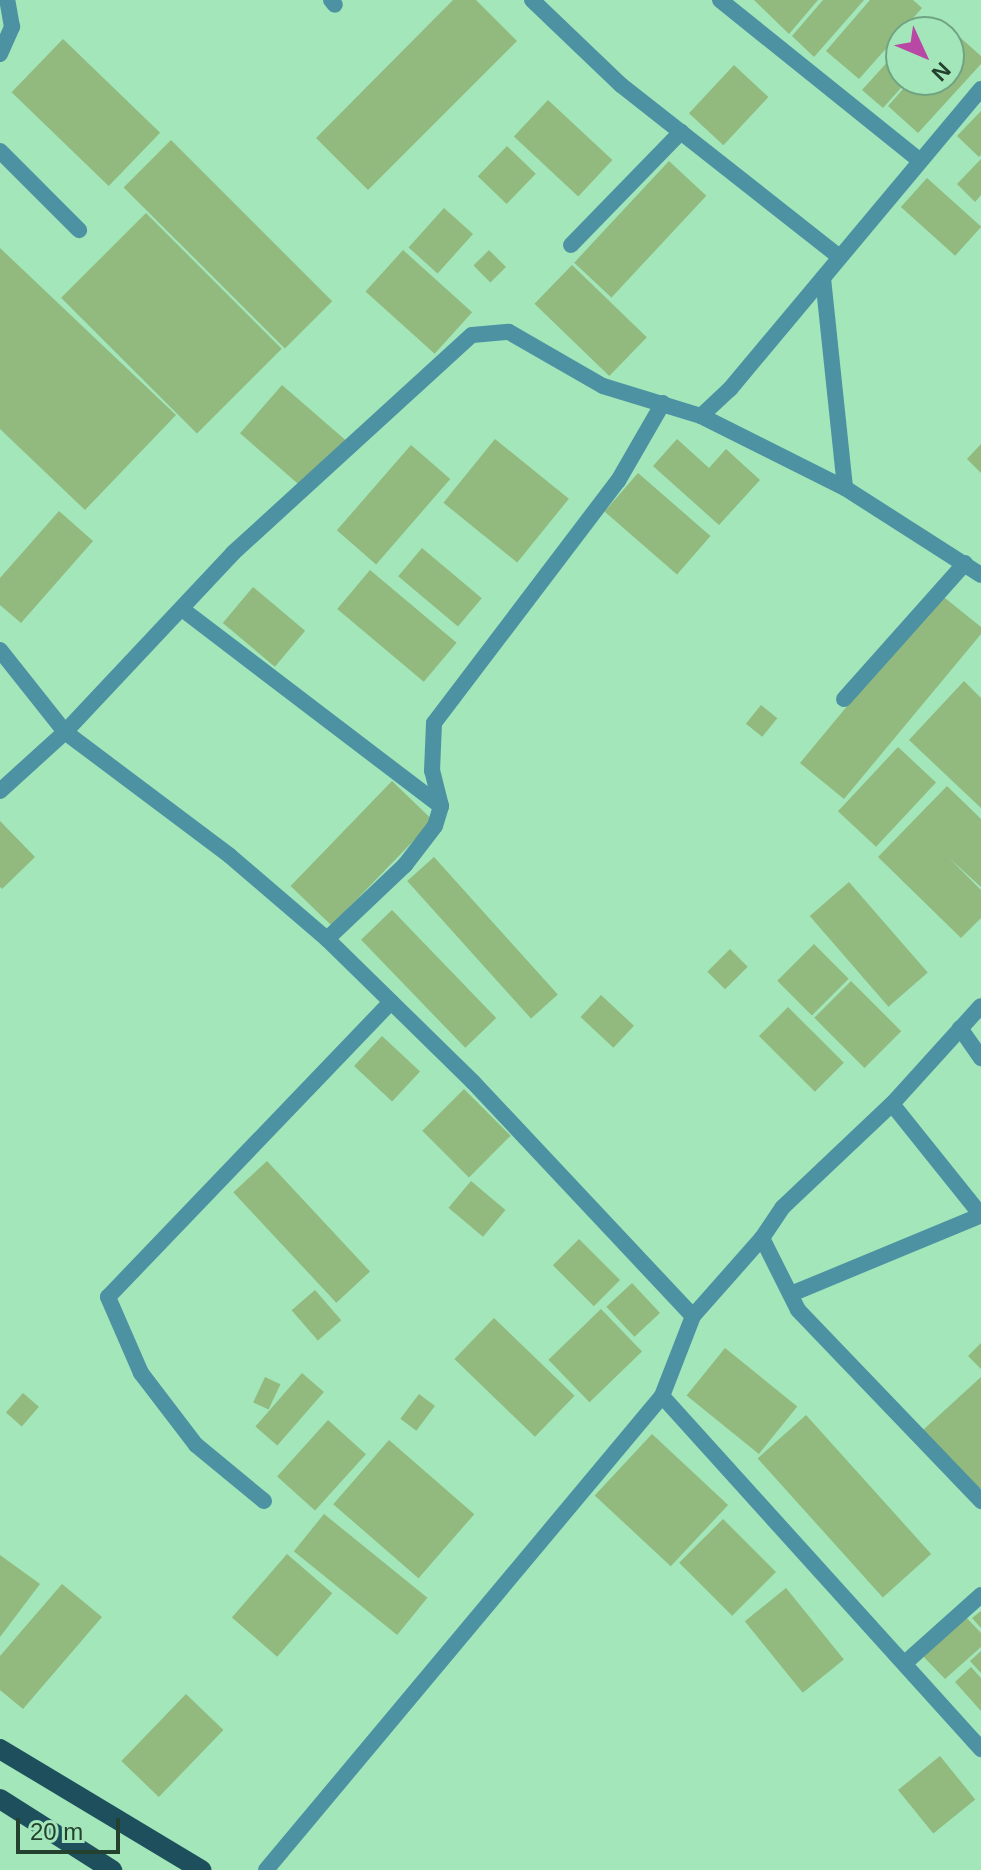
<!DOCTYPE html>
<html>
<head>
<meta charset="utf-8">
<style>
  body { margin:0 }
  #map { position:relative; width:981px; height:1870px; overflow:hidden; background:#a2e6ba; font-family:Helvetica,sans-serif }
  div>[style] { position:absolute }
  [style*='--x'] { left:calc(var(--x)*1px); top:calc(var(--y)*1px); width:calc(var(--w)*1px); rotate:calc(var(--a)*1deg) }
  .building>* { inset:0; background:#92b97e; transform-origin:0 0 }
  .service>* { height:16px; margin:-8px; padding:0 8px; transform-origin:8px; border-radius:8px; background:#4c92a3 }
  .minor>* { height:16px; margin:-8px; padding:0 8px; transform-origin:8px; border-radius:8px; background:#4c92a3 }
  .primary>* { height:20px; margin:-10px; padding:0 10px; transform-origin:10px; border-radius:10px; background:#1d505c }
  span { translate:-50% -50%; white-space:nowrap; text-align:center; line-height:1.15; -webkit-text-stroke:8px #a2e6ba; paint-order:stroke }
  .north { position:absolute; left:885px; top:16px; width:80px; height:80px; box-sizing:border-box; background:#a2e6ba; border:2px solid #70a482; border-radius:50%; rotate:134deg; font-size:22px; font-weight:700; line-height:32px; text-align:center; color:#24402e }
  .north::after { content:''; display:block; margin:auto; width:28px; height:36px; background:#b948a4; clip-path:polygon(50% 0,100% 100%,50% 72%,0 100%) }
  .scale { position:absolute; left:16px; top:1818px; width:104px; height:36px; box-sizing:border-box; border:4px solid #24402e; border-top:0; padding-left:10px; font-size:24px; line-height:28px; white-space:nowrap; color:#24402e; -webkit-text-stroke:6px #a2e6ba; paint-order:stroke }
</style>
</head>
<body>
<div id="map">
  <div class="building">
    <div style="clip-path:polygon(453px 0,476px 0,517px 41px,368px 190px,316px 138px)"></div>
    <div style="clip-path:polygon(754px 0,818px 0,789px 34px)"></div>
    <div style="clip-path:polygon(823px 0,864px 0,814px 57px,792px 36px)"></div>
    <div style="clip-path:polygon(870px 0,913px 0,922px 8px,859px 79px,826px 51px)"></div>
    <div style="clip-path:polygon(929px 16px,946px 32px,914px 32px)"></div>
    <div style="clip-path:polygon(954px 32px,981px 56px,981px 64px,918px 133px,888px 106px,911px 80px,949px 80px,949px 38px)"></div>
    <div style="left:63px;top:39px;width:135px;height:74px;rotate:44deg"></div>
    <div style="clip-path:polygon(901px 47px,901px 80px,908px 80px,883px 108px,862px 90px)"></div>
    <div style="left:734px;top:65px;width:47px;height:66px;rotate:43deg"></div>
    <div style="left:548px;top:100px;width:88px;height:50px;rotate:43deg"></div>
    <div style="clip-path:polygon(981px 111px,981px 155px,979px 157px,957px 136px)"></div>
    <div style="left:171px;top:140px;width:228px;height:67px;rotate:45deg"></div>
    <div style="left:507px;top:146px;width:40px;height:42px;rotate:44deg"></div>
    <div style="clip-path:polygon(981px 159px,981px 195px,975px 202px,957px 184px)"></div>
    <div style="left:669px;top:161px;width:51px;height:139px;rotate:43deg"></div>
    <div style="left:927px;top:178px;width:73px;height:39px;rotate:42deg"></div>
    <div style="left:444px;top:208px;width:39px;height:53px;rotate:42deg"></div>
    <div style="left:146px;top:213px;width:192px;height:120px;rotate:45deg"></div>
    <div style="clip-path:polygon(0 248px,176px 415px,85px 510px,0 429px)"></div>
    <div style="left:403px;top:250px;width:93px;height:56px;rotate:42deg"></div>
    <div style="left:489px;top:250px;width:24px;height:22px;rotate:45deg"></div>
    <div style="left:572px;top:265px;width:104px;height:54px;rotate:44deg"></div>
    <div style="left:282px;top:385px;width:84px;height:64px;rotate:41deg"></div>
    <div style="left:495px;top:439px;width:95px;height:82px;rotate:39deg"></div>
    <div style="clip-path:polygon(677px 439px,709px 468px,726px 449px,760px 480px,719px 525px,653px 466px)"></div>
    <div style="clip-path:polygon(981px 444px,981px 473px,967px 459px)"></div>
    <div style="left:411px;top:445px;width:52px;height:113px;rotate:41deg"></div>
    <div style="left:638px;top:473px;width:96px;height:51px;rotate:41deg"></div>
    <div style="clip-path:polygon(59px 511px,93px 541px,21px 623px,0 605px,0 578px)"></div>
    <div style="left:422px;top:548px;width:78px;height:37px;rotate:40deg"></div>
    <div style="left:370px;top:570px;width:113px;height:51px;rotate:40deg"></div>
    <div style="left:253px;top:587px;width:68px;height:47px;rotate:40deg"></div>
    <div style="clip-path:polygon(940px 594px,981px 627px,981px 634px,844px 799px,800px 763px)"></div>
    <div style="clip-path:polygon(964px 681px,981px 698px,981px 808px,909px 740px)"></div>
    <div style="left:761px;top:705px;width:21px;height:24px;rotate:39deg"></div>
    <div style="left:898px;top:747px;width:52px;height:88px;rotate:43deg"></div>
    <div style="left:392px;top:781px;width:57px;height:146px;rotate:44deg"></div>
    <div style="clip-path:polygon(947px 786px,981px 819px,981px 887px,949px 858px,981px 890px,981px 918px,961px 938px,878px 857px)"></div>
    <div style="clip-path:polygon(0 821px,35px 857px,2px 889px,0 887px)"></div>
    <div style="left:434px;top:857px;width:185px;height:36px;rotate:48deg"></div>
    <div style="left:849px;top:882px;width:120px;height:52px;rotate:49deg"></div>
    <div style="left:392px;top:910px;width:150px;height:43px;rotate:46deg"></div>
    <div style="left:814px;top:944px;width:49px;height:52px;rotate:45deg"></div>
    <div style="left:730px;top:949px;width:25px;height:32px;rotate:45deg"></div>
    <div style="left:851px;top:981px;width:71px;height:52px;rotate:45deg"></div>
    <div style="left:601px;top:995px;width:45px;height:30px;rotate:43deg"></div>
    <div style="left:788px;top:1007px;width:79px;height:41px;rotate:45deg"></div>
    <div style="left:382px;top:1036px;width:52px;height:41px;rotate:43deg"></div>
    <div style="left:464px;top:1089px;width:66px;height:59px;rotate:45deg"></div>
    <div style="left:267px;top:1161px;width:151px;height:46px;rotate:47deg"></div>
    <div style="left:471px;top:1181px;width:45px;height:35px;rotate:40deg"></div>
    <div style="left:579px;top:1239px;width:58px;height:37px;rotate:45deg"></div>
    <div style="left:632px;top:1283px;width:41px;height:35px;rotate:47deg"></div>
    <div style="left:315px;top:1290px;width:40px;height:31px;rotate:49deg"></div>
    <div style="left:601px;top:1309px;width:59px;height:73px;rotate:46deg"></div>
    <div style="left:494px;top:1318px;width:112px;height:57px;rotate:44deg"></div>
    <div style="clip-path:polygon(981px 1343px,981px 1369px,968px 1356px)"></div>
    <div style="left:725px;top:1348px;width:93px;height:61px;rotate:39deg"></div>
    <div style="left:302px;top:1373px;width:29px;height:71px;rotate:41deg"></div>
    <div style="left:265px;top:1377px;width:17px;height:28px;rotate:25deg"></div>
    <div style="clip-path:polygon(981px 1377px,981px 1488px,978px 1490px,923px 1430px)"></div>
    <div style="left:23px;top:1393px;width:21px;height:26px;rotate:41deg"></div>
    <div style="left:419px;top:1394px;width:20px;height:31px;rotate:37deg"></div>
    <div style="left:806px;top:1415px;width:187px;height:65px;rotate:48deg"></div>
    <div style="left:328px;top:1420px;width:51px;height:76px;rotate:42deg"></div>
    <div style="left:652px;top:1434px;width:104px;height:84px;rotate:43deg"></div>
    <div style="left:389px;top:1440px;width:113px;height:85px;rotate:41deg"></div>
    <div style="left:324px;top:1514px;width:133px;height:48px;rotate:39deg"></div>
    <div style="left:723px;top:1519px;width:75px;height:62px;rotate:45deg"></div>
    <div style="left:287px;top:1554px;width:60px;height:84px;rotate:41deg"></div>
    <div style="clip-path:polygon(0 1555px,40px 1584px,0 1637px)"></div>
    <div style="clip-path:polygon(62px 1584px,102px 1617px,23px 1709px,0 1690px,0 1656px)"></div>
    <div style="left:786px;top:1588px;width:92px;height:53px;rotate:51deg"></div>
    <div style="clip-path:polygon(981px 1611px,981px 1628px,972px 1618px)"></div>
    <div style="clip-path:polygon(963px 1614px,981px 1633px,981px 1647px,945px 1679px,920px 1653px)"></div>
    <div style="clip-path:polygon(981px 1651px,981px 1673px,970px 1661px)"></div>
    <div style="clip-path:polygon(971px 1667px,981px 1678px,981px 1711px,955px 1682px)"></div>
    <div style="left:186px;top:1694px;width:52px;height:93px;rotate:44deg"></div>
    <div style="left:940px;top:1756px;width:56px;height:54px;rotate:51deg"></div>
  </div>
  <div class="service">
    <div style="--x:331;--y:0;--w:6;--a:51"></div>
    <div style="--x:532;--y:0;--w:123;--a:43.7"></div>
    <div style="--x:621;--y:85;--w:276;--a:38.2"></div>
    <div style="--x:720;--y:0;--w:255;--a:38.8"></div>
    <div style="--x:0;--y:54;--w:30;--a:-66"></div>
    <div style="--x:12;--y:27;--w:27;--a:-100"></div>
    <div style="--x:0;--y:151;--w:112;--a:45"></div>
    <div style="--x:571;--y:245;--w:158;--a:-45.8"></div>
    <div style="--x:823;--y:278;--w:211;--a:84"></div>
    <div style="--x:701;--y:416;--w:40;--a:-43"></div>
    <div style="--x:730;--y:389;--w:391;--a:-50.1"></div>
    <div style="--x:182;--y:609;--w:325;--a:37.3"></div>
    <div style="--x:0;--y:650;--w:105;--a:51.6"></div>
    <div style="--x:65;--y:732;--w:206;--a:36.9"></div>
    <div style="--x:230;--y:856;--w:128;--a:40.6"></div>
    <div style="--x:327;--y:939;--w:204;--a:44.4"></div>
    <div style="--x:473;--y:1082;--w:321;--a:46.8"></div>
    <div style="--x:844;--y:699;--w:182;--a:-48.3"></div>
    <div style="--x:0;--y:791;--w:88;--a:-42.2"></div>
    <div style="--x:65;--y:732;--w:245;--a:-46.8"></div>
    <div style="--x:233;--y:553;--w:323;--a:-42.4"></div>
    <div style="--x:472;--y:335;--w:37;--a:-5"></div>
    <div style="--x:509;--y:332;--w:108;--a:29.9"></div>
    <div style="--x:603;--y:386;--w:102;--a:17"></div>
    <div style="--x:701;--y:416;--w:161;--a:26.6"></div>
    <div style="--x:845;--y:488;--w:161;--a:32.6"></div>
    <div style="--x:327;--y:939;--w:108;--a:-43.5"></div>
    <div style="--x:405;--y:865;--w:49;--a:-52.4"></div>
    <div style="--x:435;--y:826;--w:21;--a:-73"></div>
    <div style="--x:441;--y:806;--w:36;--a:-104"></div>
    <div style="--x:432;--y:771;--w:48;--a:-87.6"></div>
    <div style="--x:434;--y:723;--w:304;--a:-52.8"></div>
    <div style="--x:618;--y:481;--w:90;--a:-60"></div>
    <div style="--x:264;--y:1501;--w:88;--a:-140.5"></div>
    <div style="--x:196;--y:1445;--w:91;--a:-127.4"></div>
    <div style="--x:141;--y:1373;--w:83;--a:-113.5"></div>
    <div style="--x:108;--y:1297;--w:409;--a:-46.2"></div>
  </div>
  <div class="minor">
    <div style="--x:960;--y:1028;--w:37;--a:55"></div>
    <div style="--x:892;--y:1104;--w:142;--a:51.3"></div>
    <div style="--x:762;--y:1238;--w:80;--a:63.4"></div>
    <div style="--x:798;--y:1310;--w:265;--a:46.2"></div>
    <div style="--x:791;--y:1294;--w:204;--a:-22.5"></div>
    <div style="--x:662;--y:1396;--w:476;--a:47.9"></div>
    <div style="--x:905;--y:1663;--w:102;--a:-41.8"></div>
    <div style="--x:266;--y:1870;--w:618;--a:-50.12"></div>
    <div style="--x:662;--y:1396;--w:86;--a:-68.8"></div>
    <div style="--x:693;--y:1316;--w:104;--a:-48.5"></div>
    <div style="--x:762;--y:1238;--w:37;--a:-56"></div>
    <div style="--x:783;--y:1207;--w:150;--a:-43.4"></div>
    <div style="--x:892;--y:1104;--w:132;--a:-47.8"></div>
  </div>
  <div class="primary">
    <div style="--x:0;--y:1749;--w:235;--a:31"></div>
    <div style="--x:0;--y:1799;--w:133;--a:32.4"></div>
  </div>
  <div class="north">N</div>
  <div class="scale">20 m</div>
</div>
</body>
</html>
